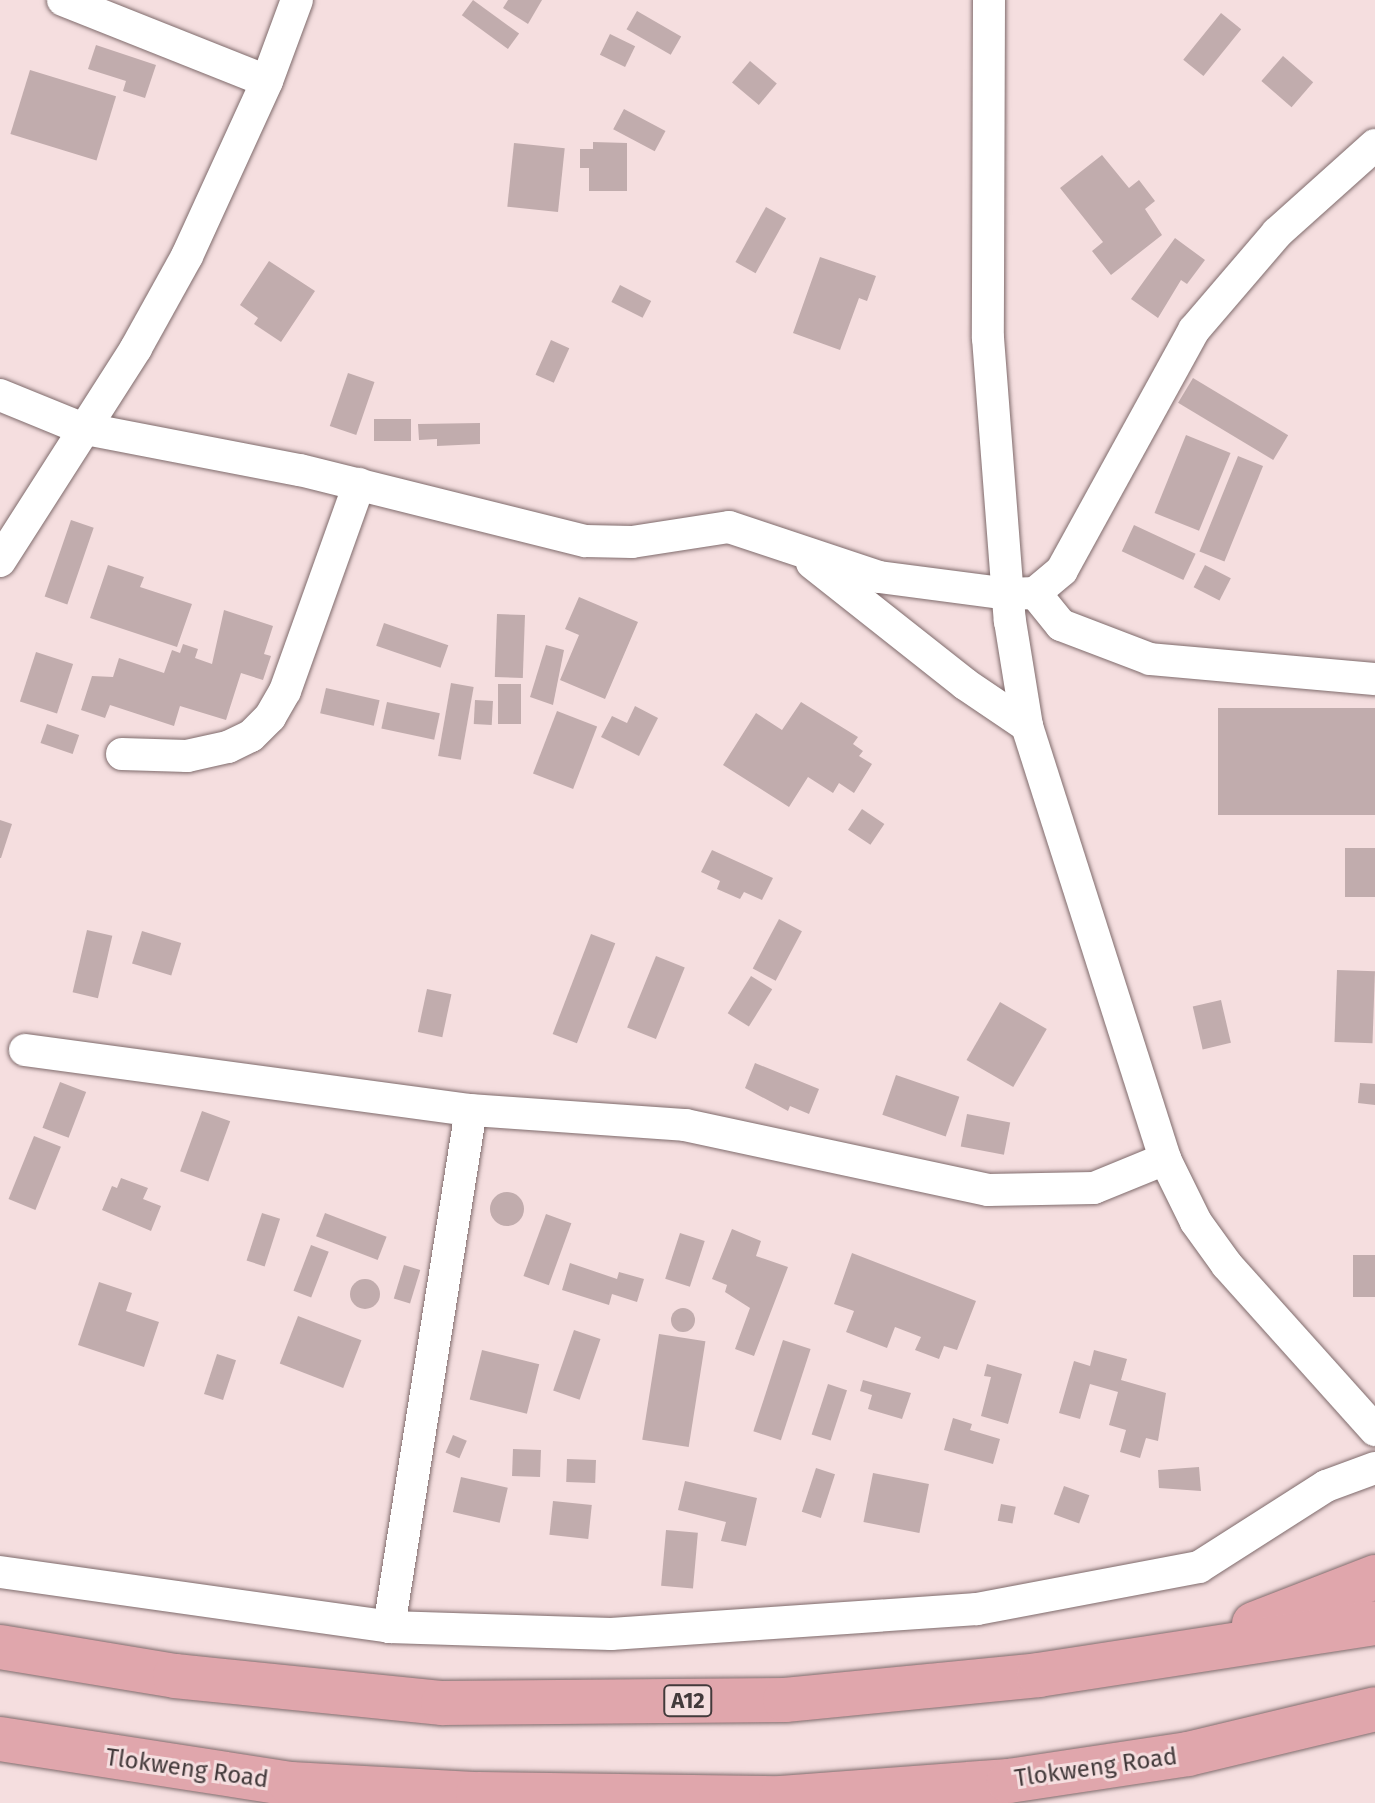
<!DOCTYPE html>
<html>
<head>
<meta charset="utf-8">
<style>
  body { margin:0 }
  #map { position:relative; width:1375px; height:1803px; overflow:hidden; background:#f5dedf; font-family:"Fira Sans",sans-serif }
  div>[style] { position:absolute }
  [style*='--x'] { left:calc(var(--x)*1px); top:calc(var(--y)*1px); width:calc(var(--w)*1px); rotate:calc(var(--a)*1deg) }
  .building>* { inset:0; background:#c1acad; transform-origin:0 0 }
  .round { border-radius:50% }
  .roads { filter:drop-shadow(0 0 2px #7f6b6c) drop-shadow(0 0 2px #7f6b6c) }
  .minor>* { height:32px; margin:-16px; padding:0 16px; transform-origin:16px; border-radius:16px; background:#fff }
  .primary>* { height:44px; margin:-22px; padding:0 22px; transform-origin:22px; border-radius:22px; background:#e0a6ac }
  span { translate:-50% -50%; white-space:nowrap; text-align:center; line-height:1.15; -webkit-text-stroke:6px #f5dedf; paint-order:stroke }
  .shield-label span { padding:2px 6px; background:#f5dedf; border:2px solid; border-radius:6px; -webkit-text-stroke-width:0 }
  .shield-label { font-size:22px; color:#433a3b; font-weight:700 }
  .street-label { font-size:24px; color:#433a3b }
</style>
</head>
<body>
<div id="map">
  <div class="building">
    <div style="left:473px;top:0;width:57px;height:19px;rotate:36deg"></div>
    <div style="clip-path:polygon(508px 0,542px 0,528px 24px,503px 8px)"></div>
    <div style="left:637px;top:11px;width:51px;height:21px;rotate:30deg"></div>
    <div style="left:1221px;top:13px;width:26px;height:60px;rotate:39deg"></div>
    <div style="left:610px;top:34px;width:28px;height:23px;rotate:26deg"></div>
    <div style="clip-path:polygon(96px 45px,156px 65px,145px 98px,123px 91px,126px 81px,88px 69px)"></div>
    <div style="left:1283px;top:56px;width:40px;height:33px;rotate:41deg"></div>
    <div style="left:750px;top:61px;width:35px;height:28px;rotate:40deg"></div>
    <div style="left:30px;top:70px;width:90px;height:67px;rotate:17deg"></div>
    <div style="left:624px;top:109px;width:47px;height:23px;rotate:28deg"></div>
    <div style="clip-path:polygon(593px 142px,627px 143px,627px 191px,589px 191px,589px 168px,580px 168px,580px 149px,593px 149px)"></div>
    <div style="left:514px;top:143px;width:51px;height:64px;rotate:6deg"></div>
    <div style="clip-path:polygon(1102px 155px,1129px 188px,1139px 180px,1155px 201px,1145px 209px,1162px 235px,1111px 275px,1092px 251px,1103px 242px,1060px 188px)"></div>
    <div style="left:766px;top:207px;width:23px;height:63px;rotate:29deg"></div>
    <div style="clip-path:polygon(1175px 238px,1205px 260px,1187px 284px,1181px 280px,1158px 318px,1131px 299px)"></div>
    <div style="clip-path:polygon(820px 257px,876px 276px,867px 301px,859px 298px,840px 350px,793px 333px)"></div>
    <div style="clip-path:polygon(269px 261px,315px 291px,281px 342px,254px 324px,258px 318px,240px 305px)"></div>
    <div style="left:620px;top:285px;width:35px;height:19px;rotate:27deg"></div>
    <div style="left:551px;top:340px;width:20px;height:38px;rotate:24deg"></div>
    <div style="left:348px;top:373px;width:28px;height:56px;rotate:19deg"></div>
    <div style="left:1193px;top:378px;width:111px;height:29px;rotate:31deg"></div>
    <div style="left:374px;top:419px;width:37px;height:22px"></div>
    <div style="clip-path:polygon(480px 423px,480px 444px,437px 446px,437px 439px,419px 440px,418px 424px)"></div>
    <div style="left:1186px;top:435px;width:48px;height:84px;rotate:22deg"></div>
    <div style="left:1238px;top:456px;width:27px;height:103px;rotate:22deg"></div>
    <div style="left:71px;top:520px;width:24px;height:81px;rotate:19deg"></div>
    <div style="left:1134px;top:525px;width:68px;height:29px;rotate:25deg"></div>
    <div style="clip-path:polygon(108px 565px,144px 577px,140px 587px,192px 604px,177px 647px,90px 618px)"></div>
    <div style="left:1205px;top:565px;width:29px;height:25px;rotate:27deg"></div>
    <div style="clip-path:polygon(579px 597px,638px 622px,605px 699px,560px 680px,579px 635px,565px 629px)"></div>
    <div style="clip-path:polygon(224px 610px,273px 626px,264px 654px,271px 656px,263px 680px,241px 673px,226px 720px,180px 706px,174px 726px,110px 705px,105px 718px,81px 710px,92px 676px,113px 677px,119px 658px,164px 673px,172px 650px,180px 653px,183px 644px,198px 649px,195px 658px,212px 664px)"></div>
    <div style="left:497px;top:614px;width:28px;height:63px;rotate:2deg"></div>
    <div style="left:384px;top:623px;width:68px;height:24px;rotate:19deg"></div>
    <div style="clip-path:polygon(546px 645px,564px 650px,553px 705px,530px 697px)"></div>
    <div style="left:36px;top:652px;width:39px;height:52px;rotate:18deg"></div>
    <div style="left:451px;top:683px;width:23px;height:74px;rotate:10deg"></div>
    <div style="left:498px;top:684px;width:23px;height:40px"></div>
    <div style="left:326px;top:688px;width:55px;height:26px;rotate:13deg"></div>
    <div style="left:475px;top:700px;width:18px;height:24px;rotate:3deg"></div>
    <div style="left:387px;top:702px;width:54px;height:27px;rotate:12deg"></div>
    <div style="clip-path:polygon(801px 702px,858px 737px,853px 744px,863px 751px,859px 756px,872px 764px,854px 793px,839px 783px,833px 793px,808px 777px,789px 807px,723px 765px,756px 713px,782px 730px)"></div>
    <div style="clip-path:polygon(635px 706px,658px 718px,639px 756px,601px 737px,612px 716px,627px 723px)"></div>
    <div style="left:1375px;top:708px;width:107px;height:157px;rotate:90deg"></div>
    <div style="left:557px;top:711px;width:43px;height:67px;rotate:21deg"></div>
    <div style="left:47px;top:724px;width:34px;height:20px;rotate:19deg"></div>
    <div style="left:862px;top:809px;width:27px;height:25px;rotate:34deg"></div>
    <div style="clip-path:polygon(0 820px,12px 824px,1px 858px,0 858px)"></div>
    <div style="left:1375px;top:848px;width:49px;height:30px;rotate:90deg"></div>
    <div style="clip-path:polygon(712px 850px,773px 878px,762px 900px,744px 892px,740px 899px,717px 889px,720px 881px,701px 872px)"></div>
    <div style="left:779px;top:919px;width:26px;height:56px;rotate:28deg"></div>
    <div style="left:87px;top:930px;width:26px;height:64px;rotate:13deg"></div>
    <div style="left:142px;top:931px;width:41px;height:34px;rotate:17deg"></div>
    <div style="left:591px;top:934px;width:26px;height:107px;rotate:21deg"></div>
    <div style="left:656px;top:956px;width:31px;height:77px;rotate:22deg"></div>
    <div style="left:1337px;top:970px;width:38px;height:72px;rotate:2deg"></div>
    <div style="left:751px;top:976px;width:25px;height:44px;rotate:32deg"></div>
    <div style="left:427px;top:989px;width:25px;height:44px;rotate:12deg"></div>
    <div style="left:1221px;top:1000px;width:44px;height:29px;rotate:77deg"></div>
    <div style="left:1000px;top:1002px;width:54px;height:67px;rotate:30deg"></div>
    <div style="clip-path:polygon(755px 1063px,819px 1089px,809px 1114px,790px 1106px,788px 1111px,745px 1088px)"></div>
    <div style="left:896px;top:1075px;width:67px;height:42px;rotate:19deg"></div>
    <div style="left:60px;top:1082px;width:28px;height:49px;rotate:21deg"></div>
    <div style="clip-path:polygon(1360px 1083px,1375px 1084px,1375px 1105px,1358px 1103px)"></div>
    <div style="left:202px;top:1111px;width:30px;height:64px;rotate:20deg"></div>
    <div style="left:967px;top:1114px;width:44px;height:33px;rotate:11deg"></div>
    <div style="left:34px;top:1136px;width:29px;height:68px;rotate:22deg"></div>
    <div style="clip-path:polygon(121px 1178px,148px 1188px,143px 1199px,161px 1206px,151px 1231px,102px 1210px,112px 1186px,117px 1188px)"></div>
    <div class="round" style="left:490px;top:1192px;width:34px;height:34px"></div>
    <div style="left:262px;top:1213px;width:19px;height:50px;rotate:18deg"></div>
    <div style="left:325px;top:1213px;width:66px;height:25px;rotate:21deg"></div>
    <div style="left:546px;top:1214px;width:27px;height:66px;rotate:20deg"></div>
    <div style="clip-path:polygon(732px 1229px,761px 1241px,756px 1256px,788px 1267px,754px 1356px,735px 1349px,750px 1308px,725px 1292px,727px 1285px,712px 1279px)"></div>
    <div style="left:680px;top:1233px;width:26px;height:48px;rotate:18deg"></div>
    <div style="left:311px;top:1245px;width:19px;height:49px;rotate:21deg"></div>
    <div style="clip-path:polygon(852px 1253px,976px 1301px,957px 1350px,944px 1346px,939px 1359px,915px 1350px,921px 1337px,895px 1327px,887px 1348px,846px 1332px,854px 1311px,834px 1304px)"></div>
    <div style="left:1375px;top:1255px;width:42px;height:22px;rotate:90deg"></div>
    <div style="clip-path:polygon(570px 1263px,617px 1279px,619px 1272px,644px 1279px,637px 1302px,612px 1294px,609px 1305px,562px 1290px)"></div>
    <div style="left:404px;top:1265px;width:17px;height:35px;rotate:17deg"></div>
    <div class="round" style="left:350px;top:1279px;width:30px;height:30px"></div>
    <div style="clip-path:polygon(99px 1282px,132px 1293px,126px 1311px,159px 1322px,144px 1367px,78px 1345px)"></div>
    <div class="round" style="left:671px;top:1308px;width:24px;height:24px"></div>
    <div style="left:298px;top:1316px;width:68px;height:51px;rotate:21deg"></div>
    <div style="left:574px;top:1330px;width:28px;height:64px;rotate:19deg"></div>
    <div style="left:659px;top:1334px;width:47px;height:107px;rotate:9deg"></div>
    <div style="left:783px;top:1340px;width:29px;height:96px;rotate:18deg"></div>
    <div style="left:482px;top:1350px;width:59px;height:51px;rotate:14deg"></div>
    <div style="clip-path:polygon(1094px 1350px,1127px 1359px,1121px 1380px,1166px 1393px,1158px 1441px,1146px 1438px,1140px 1458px,1120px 1452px,1126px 1430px,1109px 1425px,1118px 1392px,1090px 1384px,1080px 1419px,1059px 1413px,1074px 1361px,1090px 1366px)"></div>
    <div style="left:217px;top:1354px;width:20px;height:42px;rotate:18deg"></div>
    <div style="clip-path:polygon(987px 1364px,1022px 1374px,1008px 1424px,981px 1416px,991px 1377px,984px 1376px)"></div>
    <div style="clip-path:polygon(863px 1380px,911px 1393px,902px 1419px,868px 1409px,872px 1395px,860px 1391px)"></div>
    <div style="left:828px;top:1384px;width:20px;height:53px;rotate:18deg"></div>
    <div style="clip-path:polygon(953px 1418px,972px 1424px,970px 1430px,1000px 1439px,993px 1464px,944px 1450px)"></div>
    <div style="left:453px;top:1435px;width:15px;height:19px;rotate:23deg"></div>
    <div style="left:513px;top:1449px;width:28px;height:27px;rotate:2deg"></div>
    <div style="left:567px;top:1459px;width:29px;height:23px;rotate:2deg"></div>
    <div style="clip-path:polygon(1199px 1467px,1201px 1491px,1159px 1488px,1158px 1470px)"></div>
    <div style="left:816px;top:1468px;width:20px;height:46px;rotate:18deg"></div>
    <div style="left:873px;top:1473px;width:57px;height:50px;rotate:11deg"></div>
    <div style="left:461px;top:1477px;width:48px;height:36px;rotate:13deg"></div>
    <div style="clip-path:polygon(685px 1481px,757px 1498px,746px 1546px,721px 1541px,726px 1522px,678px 1510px)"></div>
    <div style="left:1064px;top:1486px;width:27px;height:30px;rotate:20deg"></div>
    <div style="left:553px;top:1501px;width:39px;height:34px;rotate:6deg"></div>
    <div style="left:1001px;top:1504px;width:15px;height:17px;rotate:11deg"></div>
    <div style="left:666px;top:1530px;width:32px;height:56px;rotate:5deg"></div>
  </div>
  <div class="roads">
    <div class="minor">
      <div style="--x:63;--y:0;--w:219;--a:21.7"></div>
      <div style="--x:989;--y:0;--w:338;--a:90.2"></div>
      <div style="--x:988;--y:338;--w:284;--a:85.6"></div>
      <div style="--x:1010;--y:621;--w:106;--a:80.8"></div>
      <div style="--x:1027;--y:726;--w:454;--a:72.3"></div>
      <div style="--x:1165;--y:1159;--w:70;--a:63.8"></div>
      <div style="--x:1196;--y:1222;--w:53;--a:54.2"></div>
      <div style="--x:1227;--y:1265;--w:222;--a:48.1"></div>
      <div style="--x:0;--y:395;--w:87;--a:22.2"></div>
      <div style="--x:81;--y:428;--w:223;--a:10.9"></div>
      <div style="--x:300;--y:470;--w:294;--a:14"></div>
      <div style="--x:585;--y:541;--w:47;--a:1.2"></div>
      <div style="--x:632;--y:542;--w:98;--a:-8.8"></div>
      <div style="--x:729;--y:527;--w:158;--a:18.4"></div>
      <div style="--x:879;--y:577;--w:130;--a:7.5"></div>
      <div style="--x:1008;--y:594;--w:27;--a:-2"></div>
      <div style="--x:1035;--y:593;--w:35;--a:-40"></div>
      <div style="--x:1062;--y:570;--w:274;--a:-61.2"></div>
      <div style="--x:1194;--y:330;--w:128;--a:-49.4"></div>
      <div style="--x:1277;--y:233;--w:132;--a:-41.9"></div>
      <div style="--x:0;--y:561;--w:253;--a:-57.4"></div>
      <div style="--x:136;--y:348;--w:105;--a:-61"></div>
      <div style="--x:187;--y:256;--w:192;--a:-65.4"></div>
      <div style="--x:267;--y:81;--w:86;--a:-69.7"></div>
      <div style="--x:812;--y:563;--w:195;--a:38.3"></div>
      <div style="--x:965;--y:684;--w:75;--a:34.1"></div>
      <div style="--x:1035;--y:593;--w:41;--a:50.9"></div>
      <div style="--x:1061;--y:625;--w:95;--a:20.9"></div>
      <div style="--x:1150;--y:659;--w:226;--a:5.1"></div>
      <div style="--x:122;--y:754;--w:65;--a:1.8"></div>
      <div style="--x:187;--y:756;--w:42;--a:-12.4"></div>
      <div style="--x:228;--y:747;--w:25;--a:-26"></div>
      <div style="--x:251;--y:736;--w:27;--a:-45"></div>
      <div style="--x:270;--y:717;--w:30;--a:-60"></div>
      <div style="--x:285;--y:691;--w:220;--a:-70.3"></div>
      <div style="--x:25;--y:1050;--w:450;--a:7.7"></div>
      <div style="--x:471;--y:1110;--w:215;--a:4"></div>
      <div style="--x:685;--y:1125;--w:310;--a:12.1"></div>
      <div style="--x:988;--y:1190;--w:106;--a:-1.1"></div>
      <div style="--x:1094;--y:1188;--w:77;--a:-22.2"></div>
      <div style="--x:0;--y:1572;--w:393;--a:8"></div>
      <div style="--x:389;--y:1627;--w:222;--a:1.8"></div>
      <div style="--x:611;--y:1634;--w:367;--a:-3.9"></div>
      <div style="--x:977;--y:1609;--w:226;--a:-10.7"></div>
      <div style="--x:1199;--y:1567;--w:151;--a:-32.5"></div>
      <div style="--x:1326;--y:1486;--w:52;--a:-20.2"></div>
      <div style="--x:389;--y:1627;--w:523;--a:-80.99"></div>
    </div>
    <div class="primary">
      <div style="--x:1254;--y:1624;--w:130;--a:-21.2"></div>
      <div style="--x:0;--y:1647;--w:177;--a:9.4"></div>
      <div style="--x:175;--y:1676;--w:269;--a:5.8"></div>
      <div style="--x:443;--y:1703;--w:342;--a:-0.5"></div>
      <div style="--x:785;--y:1700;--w:255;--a:-5.6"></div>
      <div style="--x:1039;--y:1675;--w:340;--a:-8.8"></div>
      <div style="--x:0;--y:1739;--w:294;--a:8.8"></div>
      <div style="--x:291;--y:1784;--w:187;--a:3.1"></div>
      <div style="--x:478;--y:1794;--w:303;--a:0.8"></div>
      <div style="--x:781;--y:1798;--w:229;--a:-4.3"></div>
      <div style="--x:1009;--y:1781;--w:181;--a:-8.6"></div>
      <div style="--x:1188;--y:1754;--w:192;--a:-13.5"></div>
    </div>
  </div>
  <div class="shield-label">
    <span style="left:688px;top:1701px">A12</span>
  </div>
  <div class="street-label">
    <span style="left:1096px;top:1768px;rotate:-8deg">Tlokweng Road</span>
    <span style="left:187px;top:1769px;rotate:8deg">Tlokweng Road</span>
  </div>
</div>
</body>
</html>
